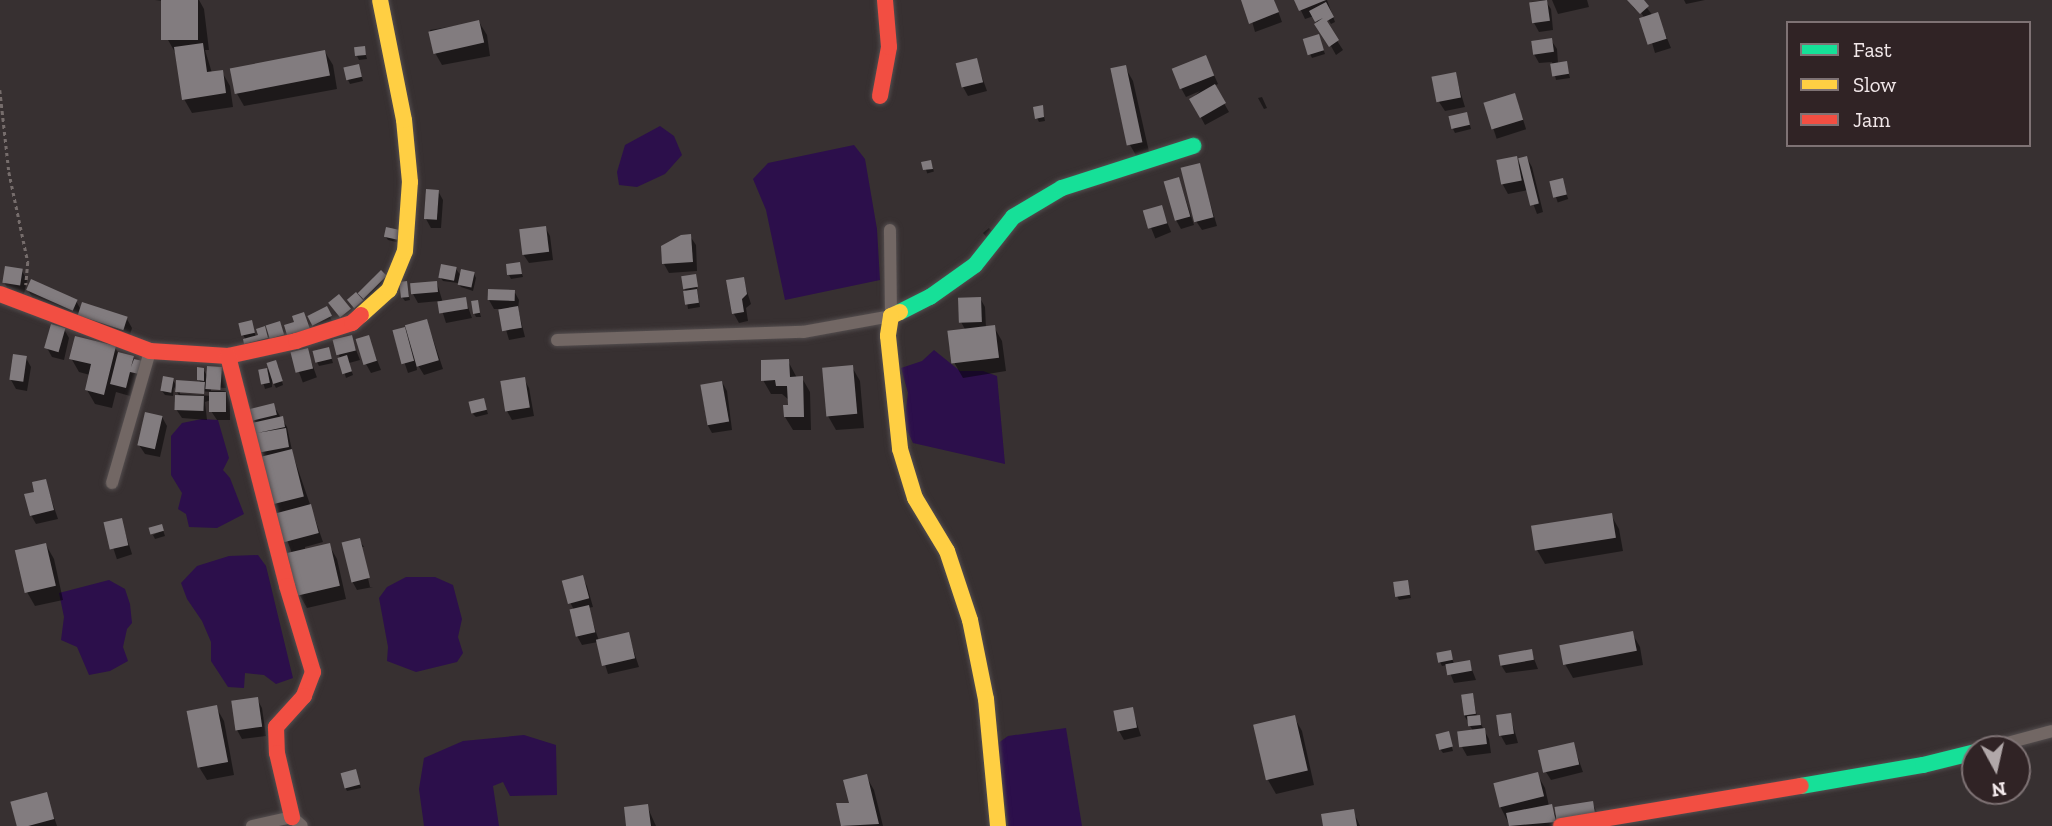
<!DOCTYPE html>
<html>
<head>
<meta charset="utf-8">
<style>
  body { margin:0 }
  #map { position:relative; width:2052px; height:826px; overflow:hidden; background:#373031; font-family:"Zilla Slab",serif }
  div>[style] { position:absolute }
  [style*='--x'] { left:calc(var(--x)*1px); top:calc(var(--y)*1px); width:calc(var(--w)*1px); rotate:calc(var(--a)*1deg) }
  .water>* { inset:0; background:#2c0f4b }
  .shadow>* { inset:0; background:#0007; transform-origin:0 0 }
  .building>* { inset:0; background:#827c7f; transform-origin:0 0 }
  .path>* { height:2.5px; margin-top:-1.25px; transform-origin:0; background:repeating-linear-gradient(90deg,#766d6c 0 3.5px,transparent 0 7px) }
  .roads { filter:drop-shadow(0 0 2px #544e4f) drop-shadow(0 0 2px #544e4f) }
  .street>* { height:12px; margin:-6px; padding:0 6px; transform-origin:6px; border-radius:6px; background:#726764 }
  .fast>* { height:16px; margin:-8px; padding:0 8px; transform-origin:8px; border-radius:8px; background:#16e098 }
  .slow>* { height:16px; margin:-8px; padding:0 8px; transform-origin:8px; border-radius:8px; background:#ffcf43 }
  .jam>* { height:16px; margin:-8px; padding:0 8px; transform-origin:8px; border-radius:8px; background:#f24e42 }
  span { translate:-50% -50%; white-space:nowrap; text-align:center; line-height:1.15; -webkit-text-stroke:7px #302325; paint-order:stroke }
  .legend { position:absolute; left:1786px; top:21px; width:245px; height:126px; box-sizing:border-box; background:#302325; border:2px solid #7e7274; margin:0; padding:9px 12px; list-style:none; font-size:21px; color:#f2e8ea }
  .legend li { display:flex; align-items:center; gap:14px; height:35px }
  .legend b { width:35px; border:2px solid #7e7274 }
  .north { position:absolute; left:1961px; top:735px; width:70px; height:70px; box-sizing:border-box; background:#302325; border:2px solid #7e7274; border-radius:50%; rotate:172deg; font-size:19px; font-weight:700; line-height:28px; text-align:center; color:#f2e8ea }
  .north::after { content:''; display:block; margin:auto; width:24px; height:32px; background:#b1a8a9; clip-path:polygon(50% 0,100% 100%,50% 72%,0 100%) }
</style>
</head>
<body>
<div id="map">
  <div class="water">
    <div style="clip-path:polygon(660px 126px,674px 136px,682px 155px,665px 174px,637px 187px,619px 185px,617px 172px,625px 145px)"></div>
    <div style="clip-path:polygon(854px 145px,865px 159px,877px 229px,880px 280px,785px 300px,766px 210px,753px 179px,768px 163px)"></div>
    <div style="clip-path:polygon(934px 350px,960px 371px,983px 371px,997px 376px,1005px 464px,913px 443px,904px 424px,908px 393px,901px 368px,922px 361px)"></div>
    <div style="clip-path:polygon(202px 419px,218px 420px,229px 458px,223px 470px,230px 478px,244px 514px,217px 528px,189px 527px,186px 514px,178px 509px,182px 493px,171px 475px,171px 436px,182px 423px)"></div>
    <div style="clip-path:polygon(258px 555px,266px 566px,293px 678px,276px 684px,264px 675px,245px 673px,244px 688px,228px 687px,211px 661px,211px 642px,202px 621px,187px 599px,181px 583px,197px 566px,229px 556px)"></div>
    <div style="clip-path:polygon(406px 577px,435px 577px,453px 585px,462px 619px,458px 637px,463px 653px,457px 662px,416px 672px,387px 661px,388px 647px,379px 598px,387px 587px)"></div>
    <div style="clip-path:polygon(109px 580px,125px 589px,130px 604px,132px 623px,127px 629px,123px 647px,128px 661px,110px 671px,89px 675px,77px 647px,61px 640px,64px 617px,59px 593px)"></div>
    <div style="clip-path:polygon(1066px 728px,1082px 826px,1008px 826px,997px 744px,1008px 736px)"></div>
    <div style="clip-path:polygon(524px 735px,556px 745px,557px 795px,510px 796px,503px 782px,493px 786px,499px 826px,424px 826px,419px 789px,424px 758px,463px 741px)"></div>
  </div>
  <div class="shadow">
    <div style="clip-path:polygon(155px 0,199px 0,204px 9px,209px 50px,205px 50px,212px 73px,222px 72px,230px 86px,233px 107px,192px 113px,184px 99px,176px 54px,168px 40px,163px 1px)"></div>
    <div style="clip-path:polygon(1246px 0,1274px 0,1282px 22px,1255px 32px)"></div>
    <div style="clip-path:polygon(1296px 0,1327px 0,1335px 22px,1331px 24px,1328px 19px,1325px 22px,1343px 50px,1336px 55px,1314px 16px,1305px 19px)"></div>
    <div style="clip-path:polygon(1545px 0,1551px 9px,1553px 30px,1539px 32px,1534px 23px,1531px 2px)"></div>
    <div style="clip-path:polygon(1552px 0,1587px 0,1589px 7px,1558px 14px)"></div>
    <div style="clip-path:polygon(1628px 0,1641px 0,1653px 16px,1657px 14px,1671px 48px,1655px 53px,1645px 19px,1637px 6px,1634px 7px,1636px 11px)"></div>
    <div style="clip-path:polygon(1684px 0,1705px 0,1686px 4px)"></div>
    <div style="clip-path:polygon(479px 22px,487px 35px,490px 56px,442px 65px,434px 51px,430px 30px)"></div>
    <div style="clip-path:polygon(1320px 40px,1325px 54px,1312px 58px,1310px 54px)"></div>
    <div style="clip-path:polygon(1551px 40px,1557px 49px,1558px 63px,1566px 62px,1570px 78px,1556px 80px,1552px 62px,1539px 63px,1534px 54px)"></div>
    <div style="clip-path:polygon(364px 48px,367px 59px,359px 60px,357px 56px)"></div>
    <div style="clip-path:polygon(325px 52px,333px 65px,337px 89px,244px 106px,236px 92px)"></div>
    <div style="clip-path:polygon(1206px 57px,1218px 84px,1214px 86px,1229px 112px,1205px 125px,1191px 99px,1200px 91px,1186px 97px,1181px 88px)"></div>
    <div style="clip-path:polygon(976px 60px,987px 91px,968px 96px,963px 87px)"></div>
    <div style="clip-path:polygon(1125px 67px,1133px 81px,1150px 156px,1138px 159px,1130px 145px,1113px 70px)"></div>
    <div style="clip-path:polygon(360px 70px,363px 81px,350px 84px,348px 80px)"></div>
    <div style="clip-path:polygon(1455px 74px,1465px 107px,1445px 111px,1439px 102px)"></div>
    <div style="left:1515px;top:95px;width:36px;height:31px;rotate:72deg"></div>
    <div style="clip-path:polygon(1262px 97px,1267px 108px,1264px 109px,1258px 98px)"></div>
    <div style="clip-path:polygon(1042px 107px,1045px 121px,1039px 122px,1037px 118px)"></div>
    <div style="clip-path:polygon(1467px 114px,1471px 129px,1455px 133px,1453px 129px)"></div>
    <div style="clip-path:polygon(1516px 158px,1522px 168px,1527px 158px,1532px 167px,1543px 212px,1537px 214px,1528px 190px,1508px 194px,1503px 185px)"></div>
    <div style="left:931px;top:162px;width:10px;height:7px;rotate:73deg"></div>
    <div style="clip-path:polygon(1199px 166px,1217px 226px,1202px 230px,1196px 221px)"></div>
    <div style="clip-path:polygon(1179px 179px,1194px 225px,1181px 229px,1176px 220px)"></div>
    <div style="left:1562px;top:180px;width:20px;height:11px;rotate:72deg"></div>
    <div style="clip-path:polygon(438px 191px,443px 200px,441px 228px,431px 228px,426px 219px)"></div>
    <div style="left:1161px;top:207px;width:27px;height:17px;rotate:68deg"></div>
    <div style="clip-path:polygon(545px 227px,550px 236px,553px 260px,529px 263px,523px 254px)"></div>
    <div style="clip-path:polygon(989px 228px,995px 234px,991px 243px,983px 233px)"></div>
    <div style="clip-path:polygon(399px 232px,400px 243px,388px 240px,385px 236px)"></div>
    <div style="clip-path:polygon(690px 236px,696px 245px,697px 271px,669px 273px,664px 264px)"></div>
    <div style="clip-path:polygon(519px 264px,523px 277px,511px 279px,509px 275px)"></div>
    <div style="clip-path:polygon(456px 269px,461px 276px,474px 274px,476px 278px,473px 291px,461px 287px,458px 283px,443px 281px,440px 277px)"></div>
    <div style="clip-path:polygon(22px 271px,27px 280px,24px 294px,9px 291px,4px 282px)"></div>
    <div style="clip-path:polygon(695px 276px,700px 307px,688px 309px,685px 288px)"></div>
    <div style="clip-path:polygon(386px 277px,371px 307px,360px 293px)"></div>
    <div style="clip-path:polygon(743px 279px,751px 304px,746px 308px,748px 321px,739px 323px,734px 314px,728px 282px)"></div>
    <div style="clip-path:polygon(406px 283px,410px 300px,405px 301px,402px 297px)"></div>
    <div style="clip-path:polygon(437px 283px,443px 303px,465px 299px,472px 318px,446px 323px,439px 301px,418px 303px,413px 294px)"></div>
    <div style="clip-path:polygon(28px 290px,76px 301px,81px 310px,127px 319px,132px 328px,129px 338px,33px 299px)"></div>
    <div style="clip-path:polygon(514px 291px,519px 300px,518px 309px,525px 337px,509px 340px,500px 309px,494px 309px,489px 300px)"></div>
    <div style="clip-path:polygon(980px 298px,985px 307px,986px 328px,994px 327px,1002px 341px,1006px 371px,963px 378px,955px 364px,950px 333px,966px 331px,961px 322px)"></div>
    <div style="clip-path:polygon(477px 302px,481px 317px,476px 317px,474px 313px)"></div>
    <div style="left:326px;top:308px;width:14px;height:19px;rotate:65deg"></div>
    <div style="clip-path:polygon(427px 321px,443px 369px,424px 375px,416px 362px,417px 370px,408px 373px,394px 332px)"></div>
    <div style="clip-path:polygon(251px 322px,256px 337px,266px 332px,269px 342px,246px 340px,243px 335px)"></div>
    <div style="clip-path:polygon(64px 329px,69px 338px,64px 360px,52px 357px,47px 348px)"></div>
    <div style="clip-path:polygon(351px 337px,360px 360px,349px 363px,353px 375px,346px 378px,339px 355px)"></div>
    <div style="clip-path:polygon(368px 337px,381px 370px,371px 373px,366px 364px)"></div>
    <div style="clip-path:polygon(115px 347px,119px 354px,133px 357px,141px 377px,136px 376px,130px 396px,116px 392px,112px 408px,95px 404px,87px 390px,90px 375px,79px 372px,71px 358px)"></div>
    <div style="left:307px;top:350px;width:29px;height:15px;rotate:70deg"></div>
    <div style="clip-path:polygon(330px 353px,333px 363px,319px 366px,317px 362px)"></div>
    <div style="clip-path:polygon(26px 358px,31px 367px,27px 391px,16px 389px,11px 380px)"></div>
    <div style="clip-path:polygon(788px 361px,797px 378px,802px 378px,810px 392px,811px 430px,793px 430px,785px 417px,789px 400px,782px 394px,771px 394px,763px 380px)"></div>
    <div style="clip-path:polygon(278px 366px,283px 385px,276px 388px,272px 380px,272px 387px,265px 389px,260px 372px)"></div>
    <div style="clip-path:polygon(852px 367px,860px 381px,864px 428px,836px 430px,828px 416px)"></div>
    <div style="clip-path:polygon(evenodd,221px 368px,226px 377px,226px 388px,211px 387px,211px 391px,226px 391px,230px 402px,230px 420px,217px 420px,211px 411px,211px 400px,205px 402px,207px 420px,182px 418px,176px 409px,180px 397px,174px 387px,173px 396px,165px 395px,162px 391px,173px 380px,177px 387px,201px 384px,199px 380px,203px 369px,209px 379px,221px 368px,180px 390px,213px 392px,213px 396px,180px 394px,180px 390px)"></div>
    <div style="clip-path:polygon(524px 379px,529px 388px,534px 416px,512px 420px,507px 411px)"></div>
    <div style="clip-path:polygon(722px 382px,727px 391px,732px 430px,712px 433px,707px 424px)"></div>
    <div style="clip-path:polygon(485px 404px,488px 414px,476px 417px,473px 414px)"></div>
    <div style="clip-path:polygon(273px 405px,287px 427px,293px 455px,323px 542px,305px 547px,305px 550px,329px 545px,337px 559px,346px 599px,307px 608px,299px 594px,292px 553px,273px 504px,254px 420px)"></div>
    <div style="clip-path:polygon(162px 417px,167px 426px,160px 457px,145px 454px,139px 445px)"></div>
    <div style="clip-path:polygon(45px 481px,58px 519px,36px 524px,31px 515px,36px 493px)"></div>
    <div style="clip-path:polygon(1611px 515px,1619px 529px,1623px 551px,1545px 564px,1537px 550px)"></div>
    <div style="left:121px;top:520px;width:36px;height:16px;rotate:72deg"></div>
    <div style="clip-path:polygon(163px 530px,165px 536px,155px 539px,153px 535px)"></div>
    <div style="clip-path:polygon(359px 540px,364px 547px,361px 547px,370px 587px,373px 587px,357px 590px,352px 581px)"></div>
    <div style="clip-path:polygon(46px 545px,54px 559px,63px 600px,35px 606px,27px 592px)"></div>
    <div style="clip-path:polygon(582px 577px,587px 586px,593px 607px,588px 608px,599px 641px,628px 634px,639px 667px,608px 674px,598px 642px,582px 645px,577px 636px,574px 610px,570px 602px)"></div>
    <div style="clip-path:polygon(1407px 582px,1411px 598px,1399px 600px,1397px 596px)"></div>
    <div style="clip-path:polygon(1632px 633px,1640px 647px,1643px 665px,1573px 678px,1565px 664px)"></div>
    <div style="clip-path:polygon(1531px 651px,1538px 669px,1506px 673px,1501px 665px)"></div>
    <div style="clip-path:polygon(1450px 652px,1454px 664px,1469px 662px,1476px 680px,1454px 683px,1447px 665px,1442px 666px,1440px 662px)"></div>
    <div style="clip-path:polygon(1473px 695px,1477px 717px,1489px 739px,1491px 753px,1467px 756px,1462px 747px,1473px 731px,1464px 715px)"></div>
    <div style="clip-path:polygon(257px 699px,262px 708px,266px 736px,242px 739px,237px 730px)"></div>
    <div style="clip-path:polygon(216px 707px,224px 721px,234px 775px,207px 780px,199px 767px)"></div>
    <div style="clip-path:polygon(1132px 709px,1141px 736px,1124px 740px,1119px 731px)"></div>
    <div style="clip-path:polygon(1510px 715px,1518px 743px,1506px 745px,1501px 736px)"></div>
    <div style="clip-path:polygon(1294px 717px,1302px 731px,1314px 785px,1276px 794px,1268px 780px,1255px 726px)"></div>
    <div style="clip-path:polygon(1448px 733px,1453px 751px,1443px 753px,1440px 749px)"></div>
    <div style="clip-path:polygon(1573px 744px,1583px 772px,1551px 780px,1546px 772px)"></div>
    <div style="clip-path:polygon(356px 771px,361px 788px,347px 791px,345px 787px)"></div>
    <div style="clip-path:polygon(1537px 774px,1545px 788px,1549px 806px,1558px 818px,1592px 803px,1597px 812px,1559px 826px,1510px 826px,1500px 806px)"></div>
    <div style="clip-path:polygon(866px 776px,874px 790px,883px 826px,843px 826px,838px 804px,851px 805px)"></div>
    <div style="clip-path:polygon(46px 794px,57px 826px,18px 826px,12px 803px)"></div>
    <div style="clip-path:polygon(647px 806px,656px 826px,628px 826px)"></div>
    <div style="clip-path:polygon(1353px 811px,1360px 826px,1325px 826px)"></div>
  </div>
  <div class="building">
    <div style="left:161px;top:0;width:37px;height:40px"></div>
    <div style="clip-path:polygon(1241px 0,1274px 0,1279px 12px,1249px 24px)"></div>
    <div style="clip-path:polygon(1294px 0,1326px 0,1299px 11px)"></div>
    <div style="left:1547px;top:0;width:21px;height:18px;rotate:82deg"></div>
    <div style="clip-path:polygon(1627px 0,1644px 0,1649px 6px,1640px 14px)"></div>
    <div style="clip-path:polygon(1326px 2px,1334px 17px,1327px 21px,1339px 40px,1329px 47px,1314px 24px,1323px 18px,1315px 22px,1309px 11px)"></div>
    <div style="left:1658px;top:12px;width:28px;height:20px;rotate:72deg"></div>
    <div style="left:479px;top:20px;width:23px;height:52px;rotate:77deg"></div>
    <div style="left:1319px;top:34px;width:17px;height:17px;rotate:73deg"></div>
    <div style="left:1552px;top:38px;width:14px;height:21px;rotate:82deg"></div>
    <div style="clip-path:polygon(203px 43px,207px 72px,223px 70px,226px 93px,182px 100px,174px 47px)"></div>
    <div style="left:365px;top:46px;width:9px;height:11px;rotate:84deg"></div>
    <div style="left:325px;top:50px;width:26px;height:97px;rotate:79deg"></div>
    <div style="left:1206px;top:55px;width:22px;height:37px;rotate:68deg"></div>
    <div style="left:977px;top:58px;width:25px;height:22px;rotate:76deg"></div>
    <div style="left:1567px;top:61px;width:13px;height:17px;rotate:81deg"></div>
    <div style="left:359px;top:64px;width:13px;height:16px;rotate:77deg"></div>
    <div style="left:1126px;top:65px;width:79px;height:16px;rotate:78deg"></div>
    <div style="left:1456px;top:72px;width:26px;height:25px;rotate:79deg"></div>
    <div style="left:1215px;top:84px;width:22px;height:30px;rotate:60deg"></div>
    <div style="left:1515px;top:93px;width:28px;height:33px;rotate:73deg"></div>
    <div style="clip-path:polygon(1043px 105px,1044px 117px,1035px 119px,1033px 107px)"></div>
    <div style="left:1467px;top:112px;width:13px;height:19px;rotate:77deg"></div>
    <div style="left:1517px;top:156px;width:25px;height:21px;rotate:79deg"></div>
    <div style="left:1527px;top:156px;width:49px;height:9px;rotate:76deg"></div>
    <div style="clip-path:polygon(931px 160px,933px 169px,923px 170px,921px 162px)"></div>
    <div style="left:1200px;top:163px;width:56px;height:20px;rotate:76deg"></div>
    <div style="left:1179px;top:177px;width:41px;height:16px;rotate:74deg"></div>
    <div style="left:1563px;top:178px;width:17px;height:14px;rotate:77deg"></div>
    <div style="left:426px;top:189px;width:13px;height:30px;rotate:4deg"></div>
    <div style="left:1162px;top:205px;width:19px;height:20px;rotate:74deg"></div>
    <div style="left:546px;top:226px;width:26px;height:27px;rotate:83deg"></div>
    <div style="left:386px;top:227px;width:14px;height:10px;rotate:12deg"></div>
    <div style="clip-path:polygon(691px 234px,693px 262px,662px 264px,661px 246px,681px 235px)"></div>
    <div style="clip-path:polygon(520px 262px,522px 274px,507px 275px,506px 264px)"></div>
    <div style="left:441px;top:264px;width:16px;height:14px;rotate:11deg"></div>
    <div style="left:5px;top:266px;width:18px;height:17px;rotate:9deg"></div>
    <div style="left:461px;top:269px;width:14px;height:16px;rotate:12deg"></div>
    <div style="left:381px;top:270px;width:8px;height:33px;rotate:45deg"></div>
    <div style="left:696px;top:274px;width:13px;height:15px;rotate:81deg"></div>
    <div style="clip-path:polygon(744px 277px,747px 294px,742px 299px,744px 312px,732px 314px,726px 280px)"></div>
    <div style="left:31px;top:279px;width:51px;height:12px;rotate:24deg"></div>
    <div style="left:407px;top:281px;width:16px;height:8px;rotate:83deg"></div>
    <div style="left:437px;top:281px;width:11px;height:27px;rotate:85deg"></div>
    <div style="left:488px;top:289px;width:27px;height:11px;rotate:2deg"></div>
    <div style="left:697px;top:289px;width:14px;height:14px;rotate:82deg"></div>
    <div style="left:356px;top:292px;width:11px;height:12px;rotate:49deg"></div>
    <div style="left:339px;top:294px;width:19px;height:14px;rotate:51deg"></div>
    <div style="left:466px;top:297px;width:12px;height:29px;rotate:81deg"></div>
    <div style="left:981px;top:297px;width:25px;height:23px;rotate:88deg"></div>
    <div style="left:478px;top:300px;width:13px;height:7px;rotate:81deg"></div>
    <div style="left:82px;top:302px;width:48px;height:14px;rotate:18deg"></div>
    <div style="left:327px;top:306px;width:11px;height:22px;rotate:63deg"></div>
    <div style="left:518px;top:306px;width:22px;height:20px;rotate:80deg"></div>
    <div style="clip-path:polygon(304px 312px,310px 329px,287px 335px,284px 325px,294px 322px,292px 316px)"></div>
    <div style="left:427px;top:319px;width:43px;height:23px;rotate:74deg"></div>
    <div style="left:252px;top:320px;width:13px;height:14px;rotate:77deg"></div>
    <div style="left:280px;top:321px;width:14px;height:15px;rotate:73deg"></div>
    <div style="left:51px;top:324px;width:15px;height:25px;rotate:16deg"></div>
    <div style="left:995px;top:325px;width:33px;height:48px;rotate:83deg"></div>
    <div style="clip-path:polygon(265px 326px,268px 338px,244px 344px,243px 339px,258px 335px,256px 329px)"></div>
    <div style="left:405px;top:327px;width:35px;height:13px;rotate:75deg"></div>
    <div style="left:352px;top:335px;width:16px;height:20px;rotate:76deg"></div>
    <div style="left:369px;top:335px;width:27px;height:14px;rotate:73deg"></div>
    <div style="clip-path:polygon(75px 336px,116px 346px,104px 395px,85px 390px,91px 364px,69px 359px)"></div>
    <div style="left:329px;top:347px;width:12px;height:17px;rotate:76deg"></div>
    <div style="left:308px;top:348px;width:21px;height:18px;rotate:76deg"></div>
    <div style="clip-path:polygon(118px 352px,134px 356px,131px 367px,134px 359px,143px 361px,139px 374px,130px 372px,126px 388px,110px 384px)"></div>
    <div style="left:13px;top:354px;width:14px;height:26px;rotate:8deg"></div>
    <div style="left:347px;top:355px;width:17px;height:10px;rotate:73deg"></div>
    <div style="clip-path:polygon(789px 359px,790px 377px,803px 376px,804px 417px,784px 417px,783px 405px,788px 405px,787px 386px,776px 386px,775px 380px,761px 381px,761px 360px)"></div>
    <div style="left:276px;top:360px;width:22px;height:10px;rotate:72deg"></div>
    <div style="left:853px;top:365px;width:49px;height:31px;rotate:85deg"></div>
    <div style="left:207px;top:366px;width:15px;height:23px;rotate:4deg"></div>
    <div style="clip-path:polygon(197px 367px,204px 368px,204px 381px,197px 380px)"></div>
    <div style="left:267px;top:368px;width:15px;height:9px;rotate:79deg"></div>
    <div style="left:163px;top:376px;width:11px;height:15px;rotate:10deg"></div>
    <div style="left:525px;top:377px;width:31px;height:25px;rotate:81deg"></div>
    <div style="left:176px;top:380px;width:29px;height:12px;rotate:4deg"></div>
    <div style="left:722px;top:381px;width:41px;height:22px;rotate:80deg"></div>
    <div style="left:209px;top:392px;width:17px;height:20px"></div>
    <div style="left:175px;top:395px;width:29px;height:15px;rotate:2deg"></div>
    <div style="left:484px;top:398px;width:12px;height:16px;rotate:76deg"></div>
    <div style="left:274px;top:403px;width:12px;height:26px;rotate:76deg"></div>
    <div style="left:145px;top:412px;width:18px;height:34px;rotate:13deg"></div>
    <div style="clip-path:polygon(283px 416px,285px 427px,257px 433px,286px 428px,289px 447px,257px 453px,252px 423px)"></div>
    <div style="left:292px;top:449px;width:49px;height:34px;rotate:76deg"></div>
    <div style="clip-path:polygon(46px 479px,54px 510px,30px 516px,24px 494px,34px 492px,32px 482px)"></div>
    <div style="left:311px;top:504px;width:30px;height:38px;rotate:75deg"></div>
    <div style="left:1612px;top:513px;width:25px;height:82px;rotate:81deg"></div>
    <div style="left:122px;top:518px;width:28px;height:19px;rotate:77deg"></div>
    <div style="left:162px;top:524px;width:7px;height:14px;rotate:74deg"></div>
    <div style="left:360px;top:538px;width:41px;height:19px;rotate:76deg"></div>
    <div style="left:46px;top:543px;width:44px;height:32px;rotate:77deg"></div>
    <div style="left:330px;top:543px;width:44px;height:44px;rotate:77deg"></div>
    <div style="left:583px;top:575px;width:24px;height:22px;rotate:75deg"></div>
    <div style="left:1408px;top:580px;width:15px;height:15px;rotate:82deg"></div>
    <div style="left:589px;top:605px;width:28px;height:20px;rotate:77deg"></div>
    <div style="left:1633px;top:631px;width:20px;height:75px;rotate:79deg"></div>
    <div style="left:629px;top:632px;width:27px;height:34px;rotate:77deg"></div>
    <div style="left:1532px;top:649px;width:11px;height:34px;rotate:80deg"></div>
    <div style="left:1451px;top:650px;width:10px;height:15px;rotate:79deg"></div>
    <div style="left:1470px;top:660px;width:11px;height:25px;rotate:80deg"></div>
    <div style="left:1473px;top:693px;width:21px;height:12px;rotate:82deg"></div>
    <div style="left:258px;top:697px;width:30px;height:27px;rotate:82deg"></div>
    <div style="left:217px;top:705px;width:58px;height:31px;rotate:79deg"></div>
    <div style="left:1133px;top:707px;width:21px;height:20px;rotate:79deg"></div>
    <div style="left:1511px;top:713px;width:21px;height:15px;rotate:82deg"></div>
    <div style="left:1295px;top:715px;width:57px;height:43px;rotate:77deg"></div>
    <div style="left:1480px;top:715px;width:10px;height:13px;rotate:84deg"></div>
    <div style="left:1485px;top:728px;width:16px;height:28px;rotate:83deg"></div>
    <div style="left:1449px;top:731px;width:16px;height:14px;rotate:76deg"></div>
    <div style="left:1574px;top:742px;width:23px;height:37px;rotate:77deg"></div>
    <div style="left:356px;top:769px;width:16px;height:16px;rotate:75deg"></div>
    <div style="left:1538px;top:772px;width:25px;height:46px;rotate:76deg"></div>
    <div style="clip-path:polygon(867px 774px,879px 824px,841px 826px,836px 803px,849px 803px,843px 780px)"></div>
    <div style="left:47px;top:792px;width:28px;height:38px;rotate:75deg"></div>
    <div style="left:1593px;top:801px;width:13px;height:39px;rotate:81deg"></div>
    <div style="clip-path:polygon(648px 804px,651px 826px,626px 826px,624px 807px)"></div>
    <div style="clip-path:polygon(1552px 804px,1556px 822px,1509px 826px,1506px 813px)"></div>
    <div style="clip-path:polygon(1354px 809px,1357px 826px,1323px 826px,1321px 814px)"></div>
  </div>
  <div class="path">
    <div style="--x:0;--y:90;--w:82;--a:83.7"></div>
    <div style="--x:9;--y:172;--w:92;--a:78.1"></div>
    <div style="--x:28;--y:262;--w:23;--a:95"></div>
  </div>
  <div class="roads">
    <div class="street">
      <div style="--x:557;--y:340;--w:246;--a:-1.9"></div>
      <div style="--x:803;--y:332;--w:89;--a:-10.3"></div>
      <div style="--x:891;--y:316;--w:86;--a:-90.7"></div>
      <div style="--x:112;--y:483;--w:137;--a:-73.9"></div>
      <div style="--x:1985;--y:749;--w:69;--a:-15"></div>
      <div style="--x:252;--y:826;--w:41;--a:-12.7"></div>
      <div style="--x:292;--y:817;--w:13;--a:42"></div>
    </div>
    <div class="fast">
      <div style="--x:900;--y:312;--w:34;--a:-27"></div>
      <div style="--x:930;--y:297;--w:55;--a:-35.4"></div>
      <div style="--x:975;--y:265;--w:61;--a:-51.6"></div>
      <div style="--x:1013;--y:217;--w:57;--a:-30.6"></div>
      <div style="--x:1062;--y:188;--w:138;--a:-17.8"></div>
      <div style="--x:1801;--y:786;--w:124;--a:-9.8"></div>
      <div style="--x:1923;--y:765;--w:54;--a:-14"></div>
    </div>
    <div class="slow">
      <div style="--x:900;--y:312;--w:10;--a:156"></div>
      <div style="--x:891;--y:316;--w:20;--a:99"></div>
      <div style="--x:888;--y:336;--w:114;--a:83.9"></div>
      <div style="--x:900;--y:449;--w:51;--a:73"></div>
      <div style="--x:915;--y:498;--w:62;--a:58.9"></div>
      <div style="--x:947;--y:551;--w:73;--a:71.6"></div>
      <div style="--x:970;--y:620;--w:81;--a:78.6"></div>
      <div style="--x:986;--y:699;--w:128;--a:84.6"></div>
      <div style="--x:361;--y:315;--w:38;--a:-42"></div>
      <div style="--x:389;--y:290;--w:42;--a:-67.7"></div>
      <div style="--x:405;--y:251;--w:69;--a:-85.9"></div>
      <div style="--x:410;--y:182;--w:62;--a:-95.5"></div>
      <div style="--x:404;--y:120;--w:122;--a:-101.3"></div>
    </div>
    <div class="jam">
      <div style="--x:880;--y:96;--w:50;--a:-79.6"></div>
      <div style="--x:889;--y:47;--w:47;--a:-94.9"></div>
      <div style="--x:0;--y:294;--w:160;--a:20.8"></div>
      <div style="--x:150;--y:351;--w:78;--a:3.7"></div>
      <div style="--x:228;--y:356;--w:70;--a:-12.4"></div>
      <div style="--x:296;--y:341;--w:59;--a:-17.8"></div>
      <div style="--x:352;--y:323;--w:12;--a:-42"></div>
      <div style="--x:228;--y:356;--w:237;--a:75.6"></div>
      <div style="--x:287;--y:586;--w:90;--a:73.2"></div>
      <div style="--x:313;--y:672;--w:26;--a:111"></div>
      <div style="--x:304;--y:696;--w:42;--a:132.1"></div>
      <div style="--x:276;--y:727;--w:26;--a:88"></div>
      <div style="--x:277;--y:753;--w:66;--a:76.8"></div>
      <div style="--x:1561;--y:826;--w:243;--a:-9.5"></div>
    </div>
  </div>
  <ul class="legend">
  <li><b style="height:9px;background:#16e098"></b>Fast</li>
  <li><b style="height:9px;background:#ffcf43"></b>Slow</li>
  <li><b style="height:9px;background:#f24e42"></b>Jam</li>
  </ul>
  <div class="north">N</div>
</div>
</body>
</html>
